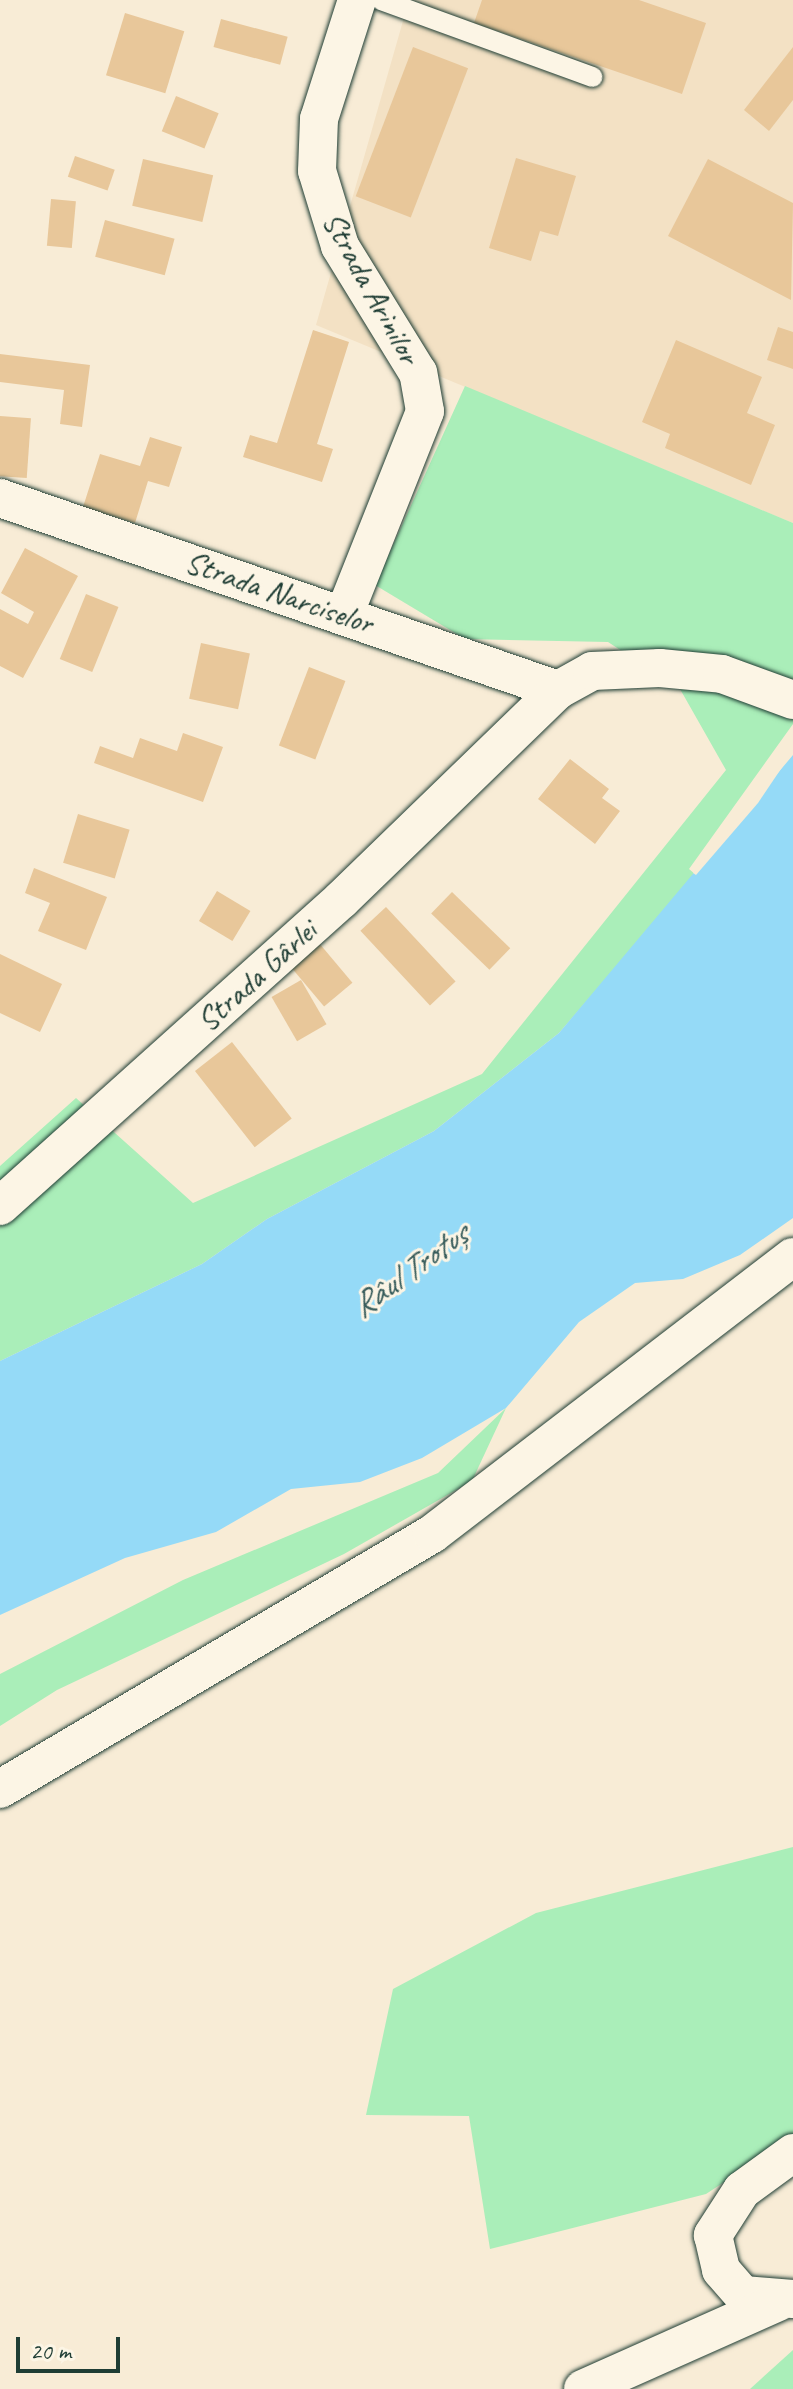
<!DOCTYPE html>
<html>
<head>
<meta charset="utf-8">
<style>
  body { margin:0 }
  #map { position:relative; width:793px; height:2389px; overflow:hidden; background:#f8ecd6; font-family:Caveat,sans-serif }
  div>[style] { position:absolute }
  [style*='--x'] { left:calc(var(--x)*1px); top:calc(var(--y)*1px); width:calc(var(--w)*1px); rotate:calc(var(--a)*1deg) }
  .built>* { inset:0; background:#f3e1c4 }
  .green>* { inset:0; background:#aaeeb9 }
  .water>* { inset:0; background:#95daf7 }
  .pier>* { inset:0; background:#f8ecd6 }
  .building>* { inset:0; background:#e8c79a; transform-origin:0 0 }
  .roads { filter:drop-shadow(0 0 2px #1f3d34) drop-shadow(0 0 2px #1f3d34) }
  .lane>* { height:20px; margin:-10px; padding:0 10px; transform-origin:10px; border-radius:10px; background:#fcf5e5 }
  .street>* { height:38px; margin:-19px; padding:0 19px; transform-origin:19px; border-radius:19px; background:#fcf5e5 }
  span { translate:-50% -50%; white-space:nowrap; text-align:center; line-height:1.15; -webkit-text-stroke:6px #fcf5e5; paint-order:stroke }
  .street-label { font-size:32px; color:#1f3d34 }
  .water-label { font-size:34px; color:#375c5b; font-style:italic }
  .scale { position:absolute; left:16px; top:2337px; width:104px; height:36px; box-sizing:border-box; border:4px solid #1f3d34; border-top:0; padding-left:10px; font-size:24px; line-height:28px; white-space:nowrap; color:#1f3d34; -webkit-text-stroke:6px #fcf5e5; paint-order:stroke }
</style>
</head>
<body>
<div id="map">
  <div class="built">
    <div style="clip-path:polygon(409px 0,793px 0,793px 523px,316px 325px)"></div>
  </div>
  <div class="green">
    <div style="clip-path:polygon(465px 386px,793px 523px,793px 724px,689px 869px,696px 875px,559px 1033px,434px 1131px,267px 1219px,202px 1264px,0 1361px,0 1166px,76px 1098px,193px 1203px,482px 1074px,726px 770px,680px 689px,608px 642px,465px 639px,375px 585px)"></div>
    <div style="clip-path:polygon(506px 1408px,472px 1481px,344px 1554px,57px 1690px,0 1726px,0 1674px,183px 1580px,438px 1473px)"></div>
    <div style="clip-path:polygon(793px 1847px,793px 2137px,706px 2194px,490px 2249px,469px 2116px,366px 2115px,393px 1989px,536px 1913px)"></div>
    <div style="clip-path:polygon(793px 2350px,793px 2389px,750px 2389px)"></div>
  </div>
  <div class="water">
    <div style="clip-path:polygon(793px 755px,793px 1218px,740px 1255px,683px 1279px,635px 1283px,579px 1322px,506px 1408px,422px 1458px,360px 1482px,291px 1489px,216px 1532px,125px 1558px,0 1615px,0 1361px,202px 1264px,267px 1219px,434px 1131px,559px 1033px)"></div>
  </div>
  <div class="pier">
    <div style="clip-path:polygon(793px 751px,758px 803px,696px 875px,693px 873px)"></div>
  </div>
  <div class="building">
    <div style="clip-path:polygon(482px 0,639px 0,706px 23px,682px 94px,474px 23px)"></div>
    <div style="left:125px;top:13px;width:62px;height:65px;rotate:17deg"></div>
    <div style="left:221px;top:19px;width:69px;height:29px;rotate:15deg"></div>
    <div style="left:413px;top:47px;width:59px;height:160px;rotate:21deg"></div>
    <div style="clip-path:polygon(793px 47px,793px 100px,769px 131px,744px 110px)"></div>
    <div style="left:176px;top:96px;width:46px;height:38px;rotate:22deg"></div>
    <div style="left:75px;top:156px;width:42px;height:22px;rotate:19deg"></div>
    <div style="clip-path:polygon(516px 158px,576px 176px,558px 236px,540px 231px,531px 261px,489px 248px)"></div>
    <div style="left:143px;top:159px;width:72px;height:48px;rotate:13deg"></div>
    <div style="clip-path:polygon(708px 159px,793px 203px,791px 300px,668px 236px)"></div>
    <div style="left:51px;top:199px;width:25px;height:47px;rotate:5deg"></div>
    <div style="left:105px;top:220px;width:72px;height:38px;rotate:15deg"></div>
    <div style="clip-path:polygon(778px 327px,793px 332px,793px 369px,767px 360px)"></div>
    <div style="clip-path:polygon(313px 330px,349px 342px,317px 444px,333px 449px,322px 482px,243px 457px,250px 435px,277px 443px)"></div>
    <div style="clip-path:polygon(676px 340px,762px 377px,747px 413px,775px 425px,751px 485px,665px 448px,670px 434px,642px 422px)"></div>
    <div style="clip-path:polygon(0 354px,90px 365px,82px 427px,60px 424px,64px 390px,0 382px)"></div>
    <div style="left:0;top:416px;width:31px;height:60px;rotate:4deg"></div>
    <div style="clip-path:polygon(150px 437px,182px 447px,169px 487px,148px 481px,135px 523px,83px 507px,100px 454px,140px 466px)"></div>
    <div style="clip-path:polygon(25px 548px,78px 576px,23px 678px,0 666px,0 609px,28px 624px,34px 612px,1px 593px)"></div>
    <div style="left:86px;top:594px;width:35px;height:70px;rotate:22deg"></div>
    <div style="left:201px;top:643px;width:50px;height:57px;rotate:12deg"></div>
    <div style="left:309px;top:667px;width:39px;height:84px;rotate:21deg"></div>
    <div style="clip-path:polygon(183px 733px,223px 747px,203px 802px,94px 763px,100px 746px,133px 758px,140px 738px,177px 751px)"></div>
    <div style="clip-path:polygon(570px 759px,609px 789px,602px 798px,620px 811px,595px 844px,538px 799px)"></div>
    <div style="left:78px;top:814px;width:54px;height:51px;rotate:17deg"></div>
    <div style="clip-path:polygon(34px 868px,107px 897px,86px 950px,38px 931px,50px 903px,25px 893px)"></div>
    <div style="left:217px;top:891px;width:39px;height:35px;rotate:31deg"></div>
    <div style="left:452px;top:892px;width:81px;height:30px;rotate:44deg"></div>
    <div style="left:386px;top:907px;width:102px;height:35px;rotate:47deg"></div>
    <div style="left:319px;top:943px;width:52px;height:37px;rotate:50deg"></div>
    <div style="clip-path:polygon(0 954px,62px 984px,40px 1032px,0 1013px)"></div>
    <div style="left:301px;top:980px;width:51px;height:34px;rotate:60deg"></div>
    <div style="left:232px;top:1042px;width:97px;height:47px;rotate:52deg"></div>
  </div>
  <div class="roads">
    <div class="lane">
      <div style="--x:381;--y:0;--w:225;--a:20"></div>
    </div>
    <div class="street">
      <div style="--x:0;--y:498;--w:590;--a:18.99"></div>
      <div style="--x:344;--y:615;--w:219;--a:-68.3"></div>
      <div style="--x:425;--y:411;--w:39;--a:-100"></div>
      <div style="--x:418;--y:373;--w:149;--a:-121.6"></div>
      <div style="--x:340;--y:246;--w:78;--a:-107"></div>
      <div style="--x:317;--y:171;--w:52;--a:-87.8"></div>
      <div style="--x:319;--y:119;--w:125;--a:-72.3"></div>
      <div style="--x:0;--y:1206;--w:458;--a:-41.9"></div>
      <div style="--x:341;--y:900;--w:302;--a:-44.1"></div>
      <div style="--x:558;--y:690;--w:39;--a:-29"></div>
      <div style="--x:592;--y:671;--w:68;--a:-2.5"></div>
      <div style="--x:660;--y:668;--w:62;--a:5.5"></div>
      <div style="--x:722;--y:674;--w:76;--a:20.1"></div>
      <div style="--x:0;--y:1789;--w:502;--a:-30.55"></div>
      <div style="--x:432;--y:1534;--w:455;--a:-37.5"></div>
      <div style="--x:793;--y:2153;--w:63;--a:144"></div>
      <div style="--x:742;--y:2190;--w:54;--a:122.8"></div>
      <div style="--x:713;--y:2235;--w:36;--a:77"></div>
      <div style="--x:721;--y:2270;--w:33;--a:49"></div>
      <div style="--x:743;--y:2295;--w:50;--a:4.6"></div>
      <div style="--x:583;--y:2389;--w:214;--a:-24"></div>
    </div>
  </div>
  <div class="street-label">
    <span style="left:371px;top:288px;rotate:61deg">Strada Arinilor</span>
    <span style="left:279px;top:593px;rotate:19deg">Strada Narciselor</span>
    <span style="left:257px;top:976px;rotate:-42deg">Strada Gârlei</span>
  </div>
  <div class="water-label">
    <span style="left:409px;top:1270px;rotate:-36deg">Râul Trotuș</span>
  </div>
  <div class="scale">20 m</div>
</div>
</body>
</html>
